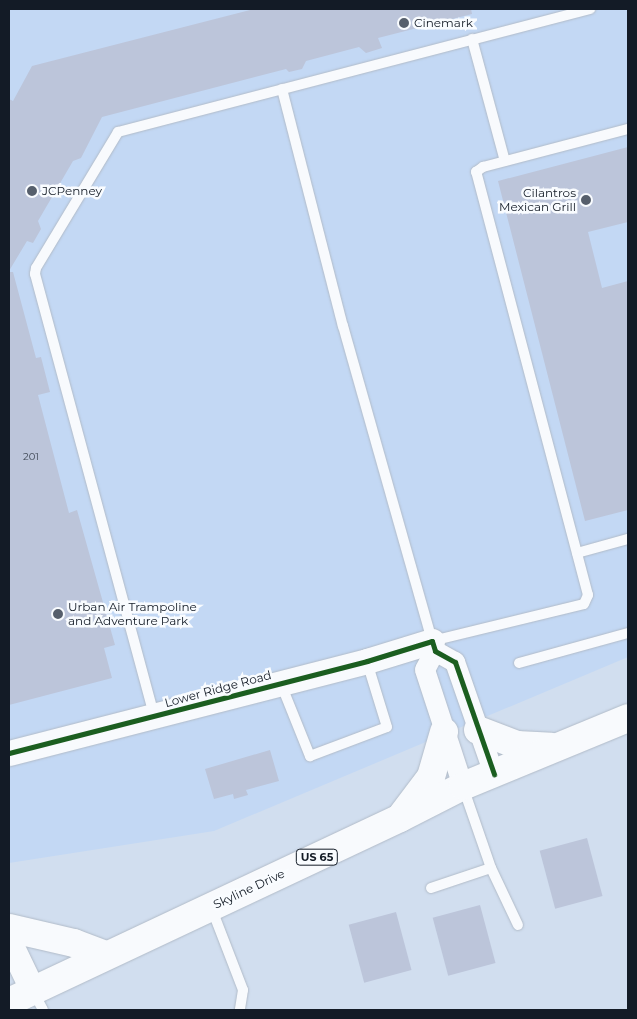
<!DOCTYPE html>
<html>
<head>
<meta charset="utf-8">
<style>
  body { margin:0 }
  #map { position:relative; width:637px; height:1019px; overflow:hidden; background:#d1deef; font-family:Montserrat,sans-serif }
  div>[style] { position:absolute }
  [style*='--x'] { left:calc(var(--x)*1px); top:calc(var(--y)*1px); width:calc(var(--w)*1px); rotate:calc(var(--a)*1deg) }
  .built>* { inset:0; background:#c3d8f4 }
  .building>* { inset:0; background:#bcc5da; transform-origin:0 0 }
  .roads { filter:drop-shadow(0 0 1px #b1bbc8) drop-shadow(0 0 1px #b1bbc8) }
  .service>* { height:10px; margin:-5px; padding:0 5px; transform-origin:5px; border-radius:5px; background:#f8fafd }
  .minor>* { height:20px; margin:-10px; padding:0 10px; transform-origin:10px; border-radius:10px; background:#f8fafd }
  .tertiary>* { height:25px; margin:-12.5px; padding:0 12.5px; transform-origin:12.5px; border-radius:12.5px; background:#f8fafd }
  .trunk>* { height:28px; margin:-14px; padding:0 14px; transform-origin:14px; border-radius:14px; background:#f8fafd }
  .cycleway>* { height:5px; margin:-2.5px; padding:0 2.5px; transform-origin:2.5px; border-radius:2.5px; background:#1b5e20 }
  .dots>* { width:14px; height:14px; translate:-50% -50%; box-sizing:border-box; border:2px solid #f9fcff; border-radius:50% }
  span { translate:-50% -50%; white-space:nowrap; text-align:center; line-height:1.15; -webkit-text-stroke:5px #f9fcff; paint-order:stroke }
  .number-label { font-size:10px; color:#3d4653 }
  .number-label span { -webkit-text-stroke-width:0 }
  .shield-label span { padding:1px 4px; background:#f9fcff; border:1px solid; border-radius:4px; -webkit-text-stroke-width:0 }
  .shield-label { font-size:11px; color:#131b26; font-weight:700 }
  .poi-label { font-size:12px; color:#131b26 }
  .left { translate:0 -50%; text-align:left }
  .right { translate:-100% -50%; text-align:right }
  .street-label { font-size:12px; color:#131b26 }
  .frame { position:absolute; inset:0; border:10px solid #131b26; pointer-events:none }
</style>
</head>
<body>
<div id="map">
  <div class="built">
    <div style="clip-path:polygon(9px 9px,628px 9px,628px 657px,214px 831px,9px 863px)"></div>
  </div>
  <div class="building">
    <div style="clip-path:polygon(254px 9px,471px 9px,472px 14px,378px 38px,382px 48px,366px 53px,359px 47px,306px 61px,302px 69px,289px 72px,286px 69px,102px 117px,81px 158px,73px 161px,38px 221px,41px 229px,33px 243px,27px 241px,9px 271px,9px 99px,13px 101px,32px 66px)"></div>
    <div style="clip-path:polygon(628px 147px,628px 222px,588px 232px,602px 288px,628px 281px,628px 510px,585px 521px,498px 181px)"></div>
    <div style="clip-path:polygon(9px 272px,13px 272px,36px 358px,41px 357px,50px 392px,38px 395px,69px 513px,77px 510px,115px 645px,104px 648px,112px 678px,9px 705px)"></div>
    <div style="clip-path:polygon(270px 750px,279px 781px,246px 790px,248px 795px,234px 799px,233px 794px,214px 799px,205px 769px)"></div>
    <div style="left:587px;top:838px;width:60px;height:49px;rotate:75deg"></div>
    <div style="left:480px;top:905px;width:60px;height:49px;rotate:75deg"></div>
    <div style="left:396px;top:912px;width:60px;height:49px;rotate:75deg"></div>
  </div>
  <div class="roads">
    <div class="service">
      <div style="--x:472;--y:39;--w:126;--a:74.9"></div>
      <div style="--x:282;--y:89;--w:245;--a:75.6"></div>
      <div style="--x:343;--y:326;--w:327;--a:74.2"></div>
      <div style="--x:432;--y:641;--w:156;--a:-13.7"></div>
      <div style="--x:584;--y:604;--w:10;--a:-66"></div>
      <div style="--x:588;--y:595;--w:438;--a:-104.8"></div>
      <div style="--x:476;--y:172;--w:9;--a:-36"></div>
      <div style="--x:483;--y:167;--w:150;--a:-14.7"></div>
      <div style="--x:577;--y:553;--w:53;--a:-15.4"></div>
      <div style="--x:519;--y:663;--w:113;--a:-15.4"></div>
      <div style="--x:281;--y:684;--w:78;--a:68.1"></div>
      <div style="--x:310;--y:756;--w:82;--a:-20.6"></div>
      <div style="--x:387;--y:727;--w:68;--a:-107.1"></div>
      <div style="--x:154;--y:715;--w:457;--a:-105.1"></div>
      <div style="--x:35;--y:274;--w:6;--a:-81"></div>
      <div style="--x:36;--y:268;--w:159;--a:-58.9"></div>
      <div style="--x:118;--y:132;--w:488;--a:-14.6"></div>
      <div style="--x:463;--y:787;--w:86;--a:70.9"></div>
      <div style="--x:491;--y:868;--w:63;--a:64.7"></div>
      <div style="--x:431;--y:888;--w:63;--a:-18.4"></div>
      <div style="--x:211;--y:907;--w:89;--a:68.9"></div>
      <div style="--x:243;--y:990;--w:20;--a:99"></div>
      <div style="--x:33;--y:991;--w:21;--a:62"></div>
    </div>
    <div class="minor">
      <div style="--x:432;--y:641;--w:10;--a:73"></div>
      <div style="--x:435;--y:651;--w:23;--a:29"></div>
      <div style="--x:455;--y:662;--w:119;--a:70.8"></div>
      <div style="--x:435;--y:651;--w:21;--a:118"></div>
      <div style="--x:425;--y:670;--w:122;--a:71.9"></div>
    </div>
    <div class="tertiary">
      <div style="--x:9;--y:753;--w:370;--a:-14.4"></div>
      <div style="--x:367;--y:661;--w:68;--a:-17.1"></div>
      <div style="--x:9;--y:941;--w:55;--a:64.4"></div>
    </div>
    <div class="trunk">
      <div style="--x:478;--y:730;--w:42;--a:21"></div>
      <div style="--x:517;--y:745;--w:34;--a:3"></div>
      <div style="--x:403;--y:814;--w:46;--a:-52.9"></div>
      <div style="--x:431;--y:777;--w:47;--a:-73.9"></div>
      <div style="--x:9;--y:928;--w:67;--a:13"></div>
      <div style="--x:74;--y:943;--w:34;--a:21"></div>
      <div style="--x:9;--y:1002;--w:432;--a:-25.2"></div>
      <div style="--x:400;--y:818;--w:71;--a:-26.9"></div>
      <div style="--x:463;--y:786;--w:178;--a:-22.4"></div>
    </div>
  </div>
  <div class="cycleway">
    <div style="--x:9;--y:753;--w:370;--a:-14.4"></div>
    <div style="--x:367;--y:661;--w:68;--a:-17.1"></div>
    <div style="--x:432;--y:641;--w:10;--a:73"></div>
    <div style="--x:435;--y:651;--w:23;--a:29"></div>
    <div style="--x:455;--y:662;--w:119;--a:70.8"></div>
  </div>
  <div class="dots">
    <div style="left:404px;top:23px;background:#565f6c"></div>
    <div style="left:32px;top:191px;background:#565f6c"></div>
    <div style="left:586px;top:200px;background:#565f6c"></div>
    <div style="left:58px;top:614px;background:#565f6c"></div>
  </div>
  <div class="number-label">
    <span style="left:31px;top:457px">201</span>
  </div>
  <div class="shield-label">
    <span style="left:317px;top:857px">US 65</span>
  </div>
  <div class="poi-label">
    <span class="left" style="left:414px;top:23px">Cinemark</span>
    <span class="left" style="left:42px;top:191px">JCPenney</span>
    <span class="right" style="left:576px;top:200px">Cilantros<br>Mexican Grill</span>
    <span class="left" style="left:68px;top:614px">Urban Air Trampoline<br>and Adventure Park</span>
  </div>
  <div class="street-label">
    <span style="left:218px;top:689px;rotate:-15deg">Lower Ridge Road</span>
    <span style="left:249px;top:889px;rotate:-25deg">Skyline Drive</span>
  </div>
  <div class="frame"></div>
</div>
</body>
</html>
